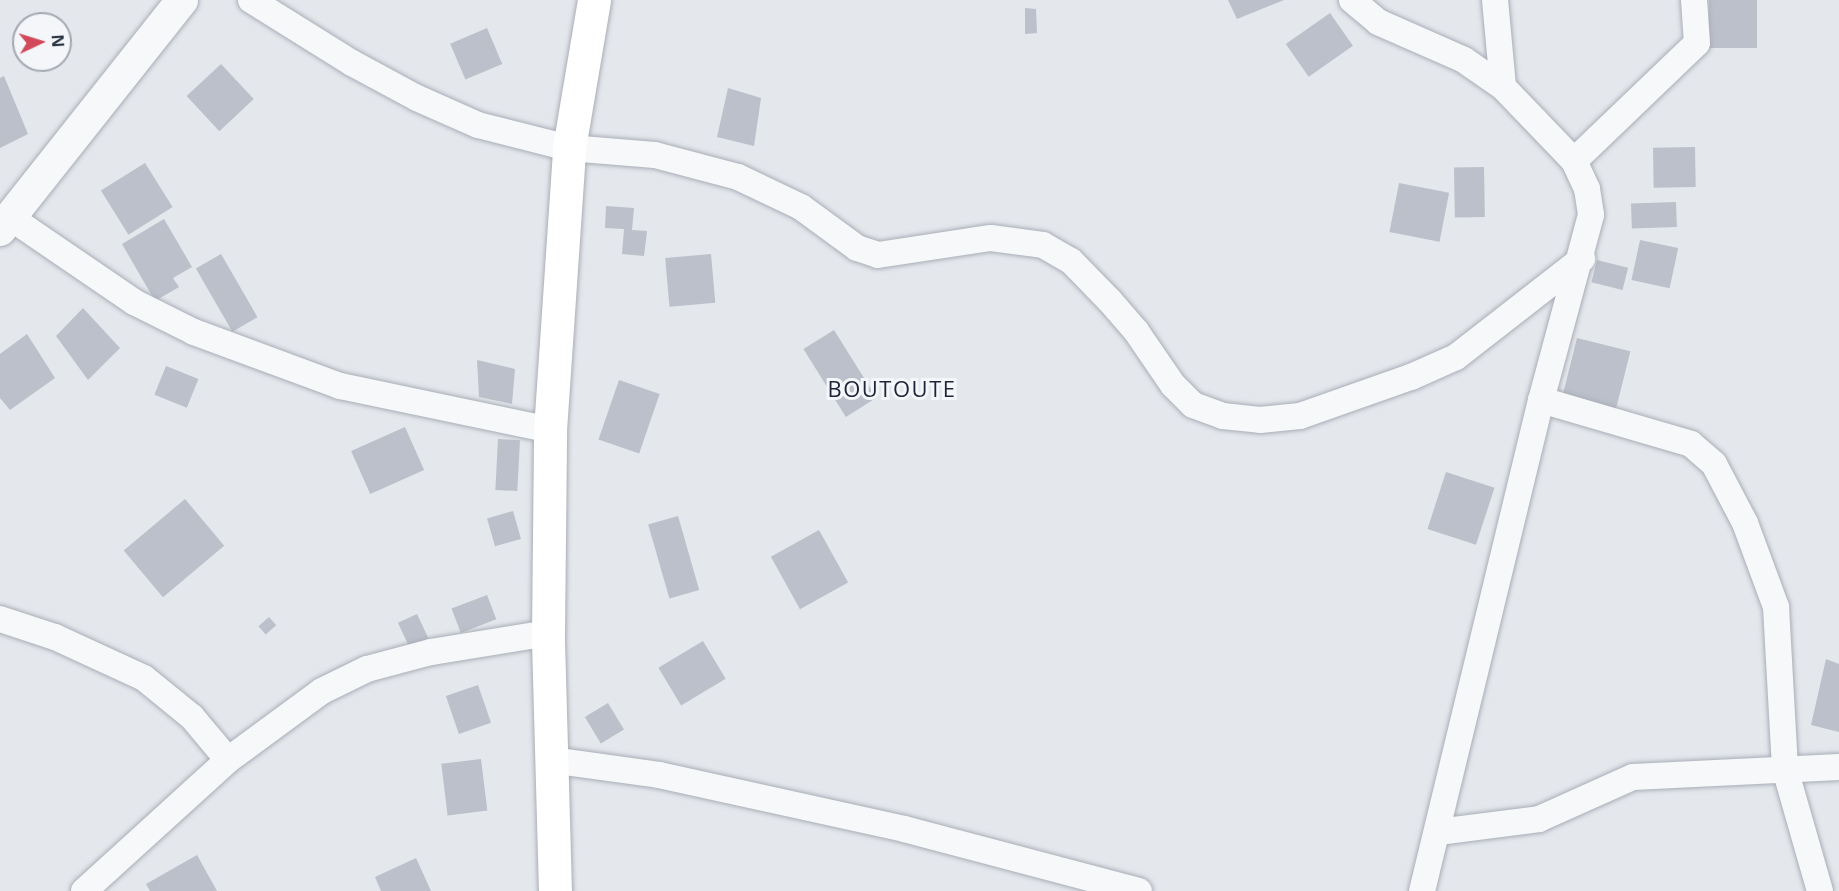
<!DOCTYPE html>
<html>
<head>
<meta charset="utf-8">
<style>
  body { margin:0 }
  #map { position:relative; width:1839px; height:891px; overflow:hidden; background:#e4e7ec; font-family:"Open Sans",sans-serif }
  div>[style] { position:absolute }
  [style*='--x'] { left:calc(var(--x)*1px); top:calc(var(--y)*1px); width:calc(var(--w)*1px); rotate:calc(var(--a)*1deg) }
  .building>* { inset:0; background:#bbc0ca; transform-origin:0 0 }
  .roads { filter:drop-shadow(0 0 2px #a9aeb7) drop-shadow(0 0 2px #a9aeb7) }
  .minor>* { height:26px; margin:-13px; padding:0 13px; transform-origin:13px; border-radius:13px; background:#f7f8fa }
  .tertiary>* { height:32px; margin:-16px; padding:0 16px; transform-origin:16px; border-radius:16px; background:#f7f8fa }
  .primary>* { height:33px; margin:-16.5px; padding:0 16.5px; transform-origin:16.5px; border-radius:16.5px; background:#fff }
  span { translate:-50% -50%; white-space:nowrap; text-align:center; line-height:1.15; -webkit-text-stroke:6px #f4f6f9; paint-order:stroke }
  .quarter-label { font-size:22px; color:#1d2536; letter-spacing:1.5px }
  .north { position:absolute; left:12px; top:12px; width:60px; height:60px; box-sizing:border-box; background:#f4f6f9; border:2px solid #a4a8b1; border-radius:50%; rotate:86deg; font-size:16px; font-weight:700; line-height:24px; text-align:center; color:#2b3445 }
  .north::after { content:''; display:block; margin:auto; width:21px; height:27px; background:#d1495b; clip-path:polygon(50% 0,100% 100%,50% 72%,0 100%) }
</style>
</head>
<body>
<div id="map">
  <div class="building">
    <div style="clip-path:polygon(1228px 0,1284px 0,1237px 19px)"></div>
    <div style="left:1709px;top:0;width:48px;height:48px"></div>
    <div style="clip-path:polygon(1025px 8px,1036px 9px,1037px 33px,1025px 34px)"></div>
    <div style="left:1330px;top:13px;width:40px;height:54px;rotate:55deg"></div>
    <div style="left:487px;top:28px;width:39px;height:40px;rotate:67deg"></div>
    <div style="left:221px;top:64px;width:48px;height:47px;rotate:47deg"></div>
    <div style="clip-path:polygon(4px 76px,28px 134px,0 148px,0 78px)"></div>
    <div style="clip-path:polygon(728px 88px,761px 98px,754px 146px,717px 137px)"></div>
    <div style="left:1695px;top:147px;width:40px;height:42px;rotate:89deg"></div>
    <div style="left:145px;top:163px;width:52px;height:52px;rotate:58deg"></div>
    <div style="left:1484px;top:167px;width:50px;height:30px;rotate:89deg"></div>
    <div style="left:1399px;top:183px;width:51px;height:50px;rotate:11deg"></div>
    <div style="left:1676px;top:202px;width:25px;height:45px;rotate:88deg"></div>
    <div style="clip-path:polygon(606px 206px,634px 208px,632px 230px,647px 231px,644px 256px,622px 254px,624px 229px,605px 228px)"></div>
    <div style="clip-path:polygon(164px 219px,192px 267px,173px 278px,179px 287px,155px 301px,122px 244px)"></div>
    <div style="left:1640px;top:240px;width:39px;height:41px;rotate:12deg"></div>
    <div style="left:221px;top:254px;width:73px;height:29px;rotate:60deg"></div>
    <div style="left:711px;top:254px;width:49px;height:46px;rotate:85deg"></div>
    <div style="left:1597px;top:260px;width:32px;height:23px;rotate:14deg"></div>
    <div style="clip-path:polygon(83px 308px,120px 348px,88px 380px,56px 336px)"></div>
    <div style="left:834px;top:330px;width:80px;height:36px;rotate:58deg"></div>
    <div style="clip-path:polygon(27px 334px,55px 378px,10px 410px,0 398px,0 354px)"></div>
    <div style="left:1577px;top:338px;width:55px;height:59px;rotate:14deg"></div>
    <div style="clip-path:polygon(477px 360px,515px 369px,512px 404px,479px 397px)"></div>
    <div style="left:166px;top:366px;width:35px;height:31px;rotate:22deg"></div>
    <div style="left:619px;top:380px;width:43px;height:63px;rotate:19deg"></div>
    <div style="left:405px;top:427px;width:47px;height:59px;rotate:66deg"></div>
    <div style="left:498px;top:439px;width:22px;height:51px;rotate:3deg"></div>
    <div style="left:1446px;top:472px;width:51px;height:60px;rotate:18deg"></div>
    <div style="left:185px;top:499px;width:61px;height:80px;rotate:50deg"></div>
    <div style="left:513px;top:511px;width:29px;height:27px;rotate:74deg"></div>
    <div style="left:678px;top:516px;width:77px;height:31px;rotate:74deg"></div>
    <div style="left:819px;top:530px;width:60px;height:55px;rotate:61deg"></div>
    <div style="left:487px;top:595px;width:26px;height:38px;rotate:69deg"></div>
    <div style="left:417px;top:614px;width:31px;height:21px;rotate:65deg"></div>
    <div style="left:269px;top:617px;width:11px;height:14px;rotate:49deg"></div>
    <div style="left:703px;top:641px;width:44px;height:52px;rotate:59deg"></div>
    <div style="clip-path:polygon(1826px 659px,1839px 664px,1839px 732px,1811px 725px)"></div>
    <div style="left:478px;top:685px;width:40px;height:34px;rotate:71deg"></div>
    <div style="left:608px;top:703px;width:31px;height:27px;rotate:59deg"></div>
    <div style="left:481px;top:759px;width:52px;height:40px;rotate:83deg"></div>
    <div style="clip-path:polygon(197px 855px,217px 891px,150px 891px,146px 884px)"></div>
    <div style="clip-path:polygon(416px 858px,431px 891px,381px 891px,375px 877px)"></div>
  </div>
  <div class="roads">
    <div class="minor">
      <div style="--x:251;--y:0;--w:119;--a:32"></div>
      <div style="--x:352;--y:63;--w:74;--a:28.3"></div>
      <div style="--x:417;--y:98;--w:67;--a:23.9"></div>
      <div style="--x:478;--y:125;--w:94;--a:14.2"></div>
      <div style="--x:569;--y:148;--w:86;--a:4.7"></div>
      <div style="--x:655;--y:155;--w:86;--a:14.8"></div>
      <div style="--x:738;--y:177;--w:70;--a:25.5"></div>
      <div style="--x:801;--y:207;--w:69;--a:36.2"></div>
      <div style="--x:857;--y:248;--w:22;--a:18"></div>
      <div style="--x:878;--y:255;--w:114;--a:-8.6"></div>
      <div style="--x:991;--y:238;--w:52;--a:7.7"></div>
      <div style="--x:1043;--y:245;--w:32;--a:30"></div>
      <div style="--x:1071;--y:261;--w:56;--a:45.7"></div>
      <div style="--x:1110;--y:301;--w:40;--a:49"></div>
      <div style="--x:1136;--y:331;--w:65;--a:55.6"></div>
      <div style="--x:1173;--y:385;--w:28;--a:45"></div>
      <div style="--x:1193;--y:405;--w:32;--a:20"></div>
      <div style="--x:1223;--y:416;--w:37;--a:6"></div>
      <div style="--x:1260;--y:420;--w:40;--a:-5.7"></div>
      <div style="--x:1300;--y:416;--w:118;--a:-19.4"></div>
      <div style="--x:1411;--y:377;--w:49;--a:-24"></div>
      <div style="--x:1456;--y:357;--w:160;--a:-37.9"></div>
      <div style="--x:1352;--y:0;--w:34;--a:40"></div>
      <div style="--x:1378;--y:22;--w:94;--a:23.8"></div>
      <div style="--x:1464;--y:60;--w:47;--a:34.7"></div>
      <div style="--x:1503;--y:87;--w:103;--a:46.2"></div>
      <div style="--x:1574;--y:161;--w:31;--a:65"></div>
      <div style="--x:1587;--y:189;--w:26;--a:81"></div>
      <div style="--x:1591;--y:215;--w:192;--a:105.1"></div>
      <div style="--x:1541;--y:400;--w:505;--a:103.62"></div>
      <div style="--x:1495;--y:0;--w:87;--a:84.7"></div>
      <div style="--x:1574;--y:161;--w:170;--a:-43.8"></div>
      <div style="--x:1697;--y:43;--w:43;--a:-94"></div>
      <div style="--x:11;--y:218;--w:149;--a:34.3"></div>
      <div style="--x:134;--y:302;--w:67;--a:26.6"></div>
      <div style="--x:194;--y:332;--w:156;--a:20.3"></div>
      <div style="--x:340;--y:386;--w:215;--a:11.8"></div>
      <div style="--x:1541;--y:400;--w:156;--a:16.3"></div>
      <div style="--x:1691;--y:444;--w:30;--a:41"></div>
      <div style="--x:1714;--y:464;--w:67;--a:62.3"></div>
      <div style="--x:1745;--y:523;--w:90;--a:69.7"></div>
      <div style="--x:1776;--y:607;--w:162;--a:86.8"></div>
      <div style="--x:1785;--y:769;--w:127;--a:74"></div>
      <div style="--x:0;--y:619;--w:58;--a:18.1"></div>
      <div style="--x:55;--y:637;--w:98;--a:24.7"></div>
      <div style="--x:144;--y:678;--w:62;--a:39.1"></div>
      <div style="--x:192;--y:717;--w:56;--a:50.1"></div>
      <div style="--x:551;--y:760;--w:109;--a:7.9"></div>
      <div style="--x:659;--y:775;--w:251;--a:12.4"></div>
      <div style="--x:904;--y:829;--w:243;--a:14.8"></div>
      <div style="--x:1438;--y:832;--w:102;--a:-7.3"></div>
      <div style="--x:1539;--y:819;--w:103;--a:-24.1"></div>
      <div style="--x:1633;--y:777;--w:206;--a:-2.8"></div>
      <div style="--x:84;--y:891;--w:195;--a:-42.3"></div>
      <div style="--x:228;--y:760;--w:117;--a:-36.3"></div>
      <div style="--x:322;--y:691;--w:50;--a:-26.1"></div>
      <div style="--x:367;--y:669;--w:66;--a:-14.9"></div>
      <div style="--x:431;--y:652;--w:119;--a:-9.2"></div>
    </div>
    <div class="tertiary">
      <div style="--x:0;--y:230;--w:293;--a:-51.6"></div>
    </div>
    <div class="primary">
      <div style="--x:555;--y:891;--w:258;--a:-91.6"></div>
      <div style="--x:548;--y:633;--w:203;--a:-89.4"></div>
      <div style="--x:550;--y:430;--w:283;--a:-86.1"></div>
      <div style="--x:569;--y:148;--w:150;--a:-80.4"></div>
    </div>
  </div>
  <div class="quarter-label">
    <span style="left:892px;top:389px">BOUTOUTE</span>
  </div>
  <div class="north">N</div>
</div>
</body>
</html>
